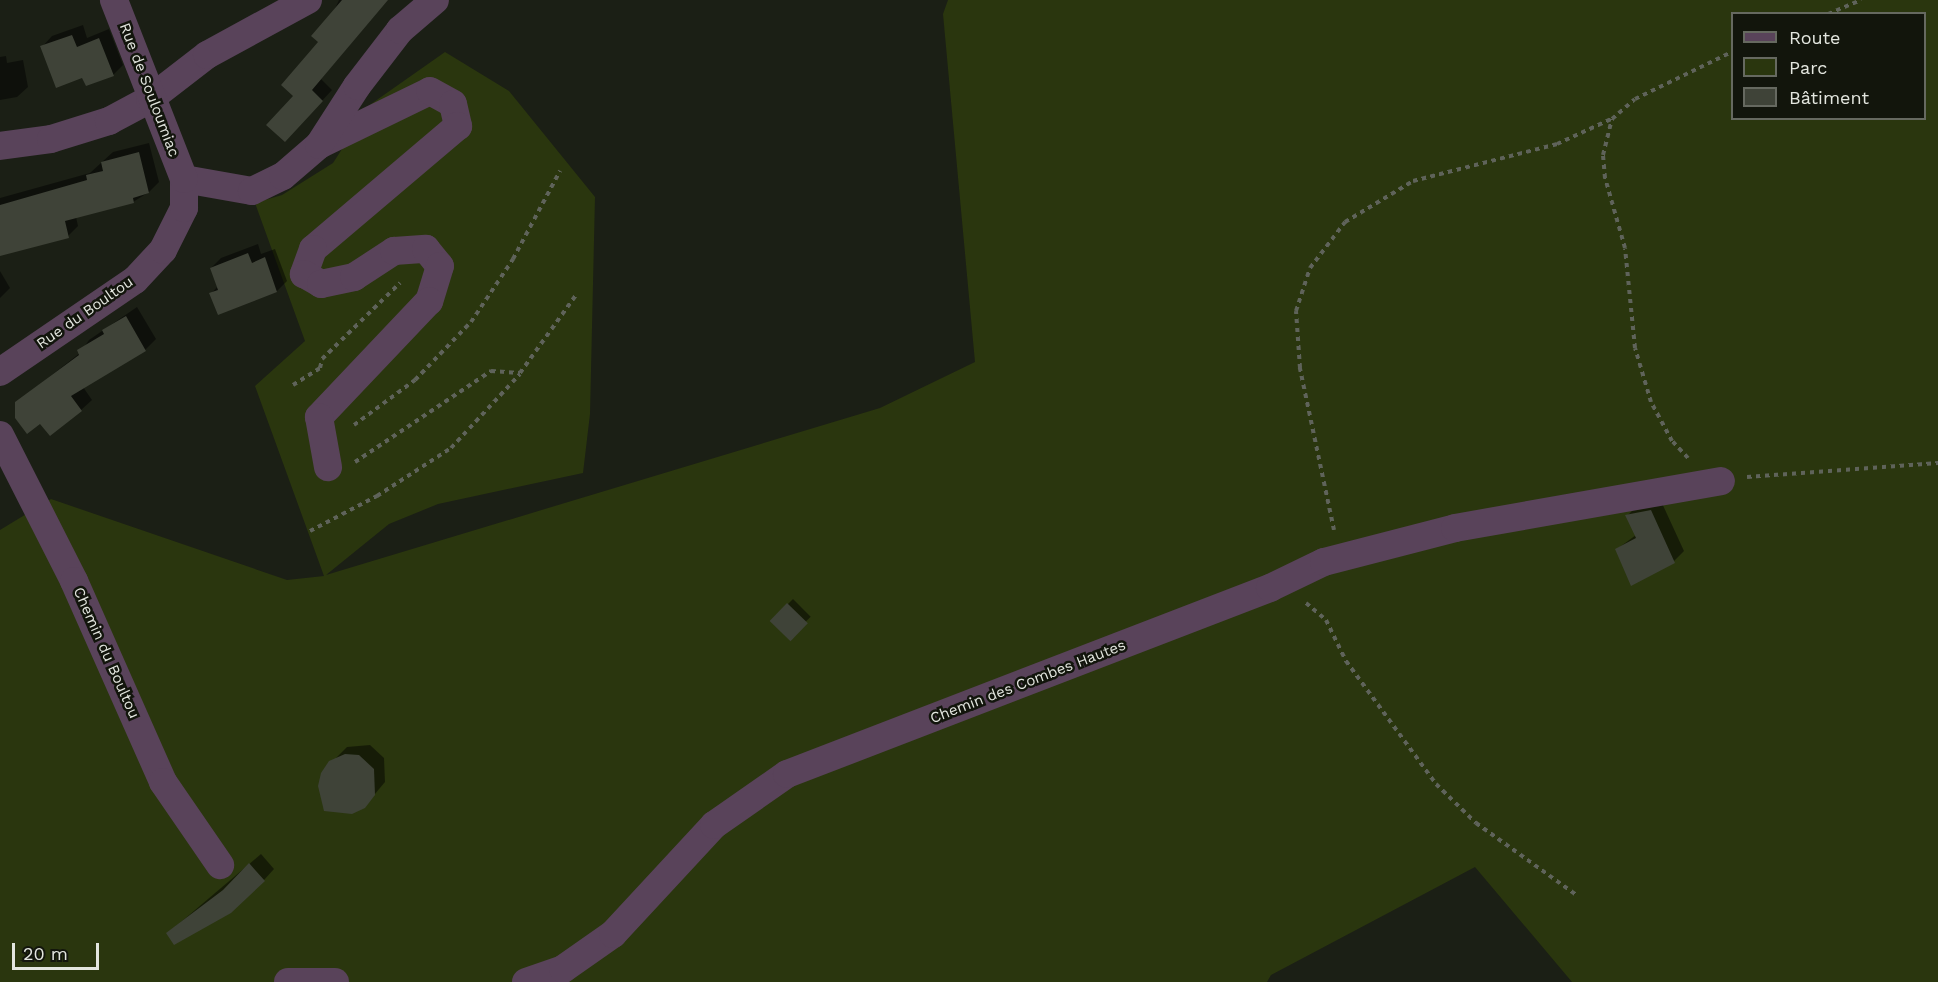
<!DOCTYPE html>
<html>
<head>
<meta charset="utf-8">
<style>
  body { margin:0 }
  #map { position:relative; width:1938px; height:982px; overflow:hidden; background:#1b1f15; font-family:"Work Sans",sans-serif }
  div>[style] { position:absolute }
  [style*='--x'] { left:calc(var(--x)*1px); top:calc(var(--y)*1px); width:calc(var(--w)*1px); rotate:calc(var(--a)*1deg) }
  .green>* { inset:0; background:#2a360e }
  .shadow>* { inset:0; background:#0007; transform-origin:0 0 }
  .building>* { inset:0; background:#3f4338; transform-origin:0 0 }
  .path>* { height:4px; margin-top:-2px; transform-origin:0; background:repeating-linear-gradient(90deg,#5f635a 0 4.5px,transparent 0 9px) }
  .minor>* { height:28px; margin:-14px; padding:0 14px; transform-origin:14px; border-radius:14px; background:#59435a }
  span { translate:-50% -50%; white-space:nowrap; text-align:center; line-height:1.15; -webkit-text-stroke:5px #12150c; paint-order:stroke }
  .street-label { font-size:15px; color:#e3e6df }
  .legend { position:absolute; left:1731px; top:12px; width:195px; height:108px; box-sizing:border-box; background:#12150c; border:2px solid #666960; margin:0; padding:8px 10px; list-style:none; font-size:18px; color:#e3e6df }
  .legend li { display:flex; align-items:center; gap:12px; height:30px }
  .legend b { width:30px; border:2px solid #666960 }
  .scale { position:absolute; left:12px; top:943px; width:87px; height:27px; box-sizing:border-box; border:3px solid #e3e6df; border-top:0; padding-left:8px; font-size:18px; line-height:21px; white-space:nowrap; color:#e3e6df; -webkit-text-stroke:4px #12150c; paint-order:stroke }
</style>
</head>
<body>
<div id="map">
  <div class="green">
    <div style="clip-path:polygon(evenodd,948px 0,1938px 0,1938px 982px,1572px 982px,1475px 867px,1271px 975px,1267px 982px,0 982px,0 530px,51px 499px,287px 580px,324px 576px,255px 386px,305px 341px,255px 203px,282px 195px,333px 163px,371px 104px,445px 52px,509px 91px,595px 197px,590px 414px,583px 473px,438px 504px,389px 524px,326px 575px,880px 408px,975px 362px,943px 14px,948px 0,1732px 14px,1924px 14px,1924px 118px,1732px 118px,1732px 14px)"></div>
  </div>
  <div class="shadow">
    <div style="clip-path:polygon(339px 0,387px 0,321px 79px,332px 90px,295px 130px,295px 96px)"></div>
    <div style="clip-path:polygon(83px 25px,87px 38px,109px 29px,123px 65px,113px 75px,83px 76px,42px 47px,52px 36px)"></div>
    <div style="clip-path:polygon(6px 56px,7px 63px,23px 60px,28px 87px,17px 97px,0 100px,0 57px)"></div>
    <div style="clip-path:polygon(149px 143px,159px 182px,149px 192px,133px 202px,76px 217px,78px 226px,68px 236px,0 254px,0 198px,90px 173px,113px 152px)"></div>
    <div style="clip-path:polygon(258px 244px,261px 254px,275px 249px,287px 281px,277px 291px,211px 294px,218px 286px,211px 268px,221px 258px)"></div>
    <div style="clip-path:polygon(0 271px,10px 288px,0 298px)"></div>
    <div style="clip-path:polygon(137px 307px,156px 339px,145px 350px,83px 387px,92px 400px,81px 410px,40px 421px,17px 402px,80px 353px,89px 340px)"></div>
    <div style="clip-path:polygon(1661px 501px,1684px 551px,1674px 561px,1617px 549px,1636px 535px,1627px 516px,1637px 506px)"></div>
    <div style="left:793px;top:599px;width:25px;height:31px;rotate:45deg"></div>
    <div style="clip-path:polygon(370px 745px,384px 758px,385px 782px,364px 807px,336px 758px,347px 747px)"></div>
    <div style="clip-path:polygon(261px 854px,274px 869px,264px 880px,168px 933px)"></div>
  </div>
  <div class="building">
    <div style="clip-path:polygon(342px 0,388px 0,312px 90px,323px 101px,285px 142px,266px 125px,293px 96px,281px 85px,318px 42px,311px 36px)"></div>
    <div style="clip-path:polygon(72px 35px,77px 47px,99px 38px,114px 76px,86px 86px,82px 78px,56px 88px,40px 46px)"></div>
    <div style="clip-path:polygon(139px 152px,149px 193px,133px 198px,134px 203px,65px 221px,69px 238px,0 256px,0 205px,87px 180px,86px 175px,103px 171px,101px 162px)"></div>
    <div style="clip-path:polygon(248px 253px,252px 263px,265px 257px,277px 292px,218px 315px,209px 293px,218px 290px,210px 268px)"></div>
    <div style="clip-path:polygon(126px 316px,146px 351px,71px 396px,82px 411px,50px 436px,40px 424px,27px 434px,15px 418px,15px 402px,79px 355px,77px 350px,104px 334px,102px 330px)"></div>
    <div style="clip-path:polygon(1651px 510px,1675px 563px,1631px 586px,1615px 549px,1636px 538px,1625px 515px)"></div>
    <div style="left:787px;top:603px;width:29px;height:25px;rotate:44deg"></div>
    <div style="clip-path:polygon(345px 754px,359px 755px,374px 769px,375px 795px,365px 808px,352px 814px,324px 811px,318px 786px,321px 773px,329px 761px)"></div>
    <div style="clip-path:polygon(249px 863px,265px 881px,231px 913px,174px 945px,166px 933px,223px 890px)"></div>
  </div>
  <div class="path">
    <div style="--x:1828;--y:14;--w:36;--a:-23"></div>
    <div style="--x:293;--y:385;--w:32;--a:-32"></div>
    <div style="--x:320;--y:368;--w:9;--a:-77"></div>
    <div style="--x:322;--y:359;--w:109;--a:-44.3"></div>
    <div style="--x:354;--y:425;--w:76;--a:-36.4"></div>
    <div style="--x:415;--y:380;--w:81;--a:-46"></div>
    <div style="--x:471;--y:322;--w:76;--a:-56.3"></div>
    <div style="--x:513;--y:259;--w:100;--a:-61.9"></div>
    <div style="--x:1688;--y:458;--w:23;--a:-133"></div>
    <div style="--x:1672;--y:441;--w:44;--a:-118.3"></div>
    <div style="--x:1651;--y:402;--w:56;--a:-106.5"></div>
    <div style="--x:1635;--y:348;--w:100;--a:-95.7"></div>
    <div style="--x:1625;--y:248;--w:73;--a:-105.9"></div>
    <div style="--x:1605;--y:178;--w:23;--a:-95"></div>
    <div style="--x:1603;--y:155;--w:37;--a:-76"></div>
    <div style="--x:1612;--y:119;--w:30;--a:-41"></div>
    <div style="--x:1635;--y:99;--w:108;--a:-25.9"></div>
    <div style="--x:355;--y:462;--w:164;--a:-33.8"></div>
    <div style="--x:491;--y:371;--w:29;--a:4"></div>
    <div style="--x:520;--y:373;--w:96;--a:-54.3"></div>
    <div style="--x:1747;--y:477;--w:192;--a:-4.2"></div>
    <div style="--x:1334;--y:530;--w:166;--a:-101.9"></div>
    <div style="--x:1300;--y:368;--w:57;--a:-94"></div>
    <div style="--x:1296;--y:311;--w:45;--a:-72"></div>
    <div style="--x:1310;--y:268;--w:58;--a:-52.7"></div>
    <div style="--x:1345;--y:222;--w:79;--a:-31.1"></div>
    <div style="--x:1413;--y:181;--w:149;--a:-14.4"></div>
    <div style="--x:1557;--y:144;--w:60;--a:-24.8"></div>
    <div style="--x:310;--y:531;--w:76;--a:-27.6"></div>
    <div style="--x:377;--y:496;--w:88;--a:-33"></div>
    <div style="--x:451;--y:448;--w:101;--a:-47"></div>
    <div style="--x:1306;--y:603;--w:26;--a:40"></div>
    <div style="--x:1326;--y:620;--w:46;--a:64"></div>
    <div style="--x:1346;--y:661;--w:152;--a:53.8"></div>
    <div style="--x:1436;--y:784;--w:56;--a:44.3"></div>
    <div style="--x:1476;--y:823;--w:122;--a:35.6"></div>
  </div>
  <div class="minor">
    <div style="--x:319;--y:145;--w:123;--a:-25.9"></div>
    <div style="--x:430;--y:91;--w:26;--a:29"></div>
    <div style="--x:453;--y:104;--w:23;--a:77"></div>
    <div style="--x:458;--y:126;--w:190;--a:139.7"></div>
    <div style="--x:313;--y:249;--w:27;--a:110"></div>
    <div style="--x:304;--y:274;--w:20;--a:30"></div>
    <div style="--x:321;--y:284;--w:34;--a:-12"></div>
    <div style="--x:354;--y:277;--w:48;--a:-33"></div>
    <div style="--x:394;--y:251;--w:32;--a:-4"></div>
    <div style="--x:426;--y:249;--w:22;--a:51"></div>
    <div style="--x:440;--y:266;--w:37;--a:107"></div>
    <div style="--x:429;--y:301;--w:160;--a:133.5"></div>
    <div style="--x:319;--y:417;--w:51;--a:79.8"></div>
    <div style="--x:0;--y:146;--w:51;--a:-7.8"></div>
    <div style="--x:51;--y:139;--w:61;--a:-17.2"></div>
    <div style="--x:109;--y:121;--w:47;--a:-28.2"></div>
    <div style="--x:150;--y:99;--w:72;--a:-37.7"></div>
    <div style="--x:207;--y:55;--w:115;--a:-28.6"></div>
    <div style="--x:184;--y:179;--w:69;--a:10"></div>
    <div style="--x:252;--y:191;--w:34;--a:-26"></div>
    <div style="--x:283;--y:176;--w:48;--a:-40.7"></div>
    <div style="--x:319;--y:145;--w:70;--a:-57.2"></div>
    <div style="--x:357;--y:86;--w:71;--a:-52.5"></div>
    <div style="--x:400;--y:30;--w:46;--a:-40.6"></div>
    <div style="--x:0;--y:372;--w:163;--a:-34.3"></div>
    <div style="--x:135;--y:280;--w:41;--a:-47"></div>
    <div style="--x:163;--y:250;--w:47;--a:-63.4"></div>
    <div style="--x:184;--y:208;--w:29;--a:-90"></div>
    <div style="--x:184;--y:179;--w:192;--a:-111.4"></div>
    <div style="--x:0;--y:435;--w:164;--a:63.1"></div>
    <div style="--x:74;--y:581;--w:220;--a:66.1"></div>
    <div style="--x:163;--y:782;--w:101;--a:55.5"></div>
    <div style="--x:288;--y:982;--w:47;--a:0"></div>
    <div style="--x:526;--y:982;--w:39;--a:-19"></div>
    <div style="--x:563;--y:969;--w:61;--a:-35"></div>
    <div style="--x:613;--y:934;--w:149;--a:-47.2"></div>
    <div style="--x:714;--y:825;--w:89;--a:-34.9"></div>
    <div style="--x:787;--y:774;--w:518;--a:-21.06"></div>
    <div style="--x:1270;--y:588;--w:60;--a:-25.7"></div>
    <div style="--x:1324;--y:562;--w:135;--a:-14.5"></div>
    <div style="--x:1455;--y:528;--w:270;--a:-10"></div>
  </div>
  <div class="street-label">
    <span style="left:149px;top:90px;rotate:69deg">Rue de Souloumiac</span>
    <span style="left:85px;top:313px;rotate:-35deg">Rue du Boultou</span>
    <span style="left:106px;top:653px;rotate:66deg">Chemin du Boultou</span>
    <span style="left:1028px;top:682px;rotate:-21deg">Chemin des Combes Hautes</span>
  </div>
  <ul class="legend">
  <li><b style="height:8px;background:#59435a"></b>Route</li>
  <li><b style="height:16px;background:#2a360e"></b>Parc</li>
  <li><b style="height:16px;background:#3f4338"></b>Bâtiment</li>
  </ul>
  <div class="scale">20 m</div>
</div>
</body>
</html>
